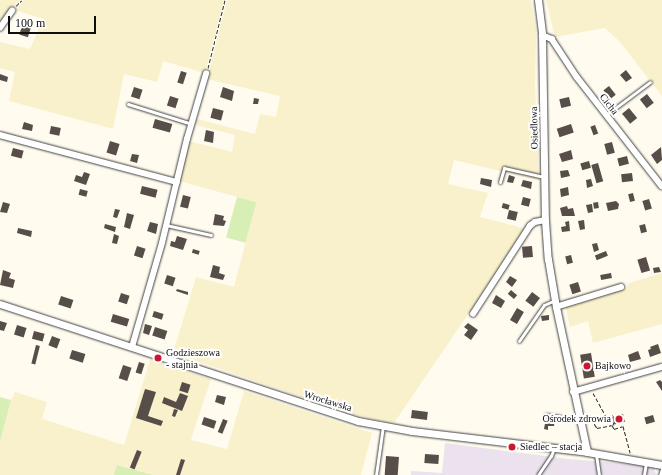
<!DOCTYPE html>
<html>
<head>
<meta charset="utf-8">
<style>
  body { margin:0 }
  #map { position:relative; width:662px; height:475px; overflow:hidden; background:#fffbef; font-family:Georgia,serif }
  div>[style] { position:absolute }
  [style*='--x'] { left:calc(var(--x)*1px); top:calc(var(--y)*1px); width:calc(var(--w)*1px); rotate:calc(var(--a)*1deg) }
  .industrial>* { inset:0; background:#ebe2ee }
  .farmland>* { inset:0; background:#f8f1cc }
  .green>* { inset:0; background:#d7eeb5; transform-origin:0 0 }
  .building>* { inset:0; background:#584e49; transform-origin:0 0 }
  .path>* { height:1px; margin-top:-0.5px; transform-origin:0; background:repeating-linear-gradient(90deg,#303030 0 4px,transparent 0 6px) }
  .roads { filter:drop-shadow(0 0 1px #414141) drop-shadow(0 0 1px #414141) }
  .service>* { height:3px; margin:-1.5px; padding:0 1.5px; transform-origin:1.5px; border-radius:1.5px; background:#fff }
  .minor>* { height:5.5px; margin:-2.75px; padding:0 2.75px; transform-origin:2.75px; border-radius:2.75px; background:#fff }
  .tertiary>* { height:7px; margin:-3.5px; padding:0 3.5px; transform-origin:3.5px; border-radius:3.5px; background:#fff }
  .dots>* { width:11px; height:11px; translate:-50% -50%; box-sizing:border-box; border:2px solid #fff; border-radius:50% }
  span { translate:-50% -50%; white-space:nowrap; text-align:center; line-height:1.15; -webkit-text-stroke:4px #fff; paint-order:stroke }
  .street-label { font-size:10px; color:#0e0e0e }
  .poi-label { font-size:10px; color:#0e0e0e }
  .left { translate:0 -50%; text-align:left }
  .right { translate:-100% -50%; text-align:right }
  .scale { position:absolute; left:8px; top:16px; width:88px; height:18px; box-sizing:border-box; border:2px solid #0e0e0e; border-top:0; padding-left:5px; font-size:12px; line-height:14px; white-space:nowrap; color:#0e0e0e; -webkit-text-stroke:3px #fff; paint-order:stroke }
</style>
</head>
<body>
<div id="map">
  <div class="industrial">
    <div style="clip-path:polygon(445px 443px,568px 459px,655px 466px,654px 471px,658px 475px,411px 475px,411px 471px,442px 473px)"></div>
  </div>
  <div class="farmland">
    <div style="clip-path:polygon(0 0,20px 0,0 25px)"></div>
    <div style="clip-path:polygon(24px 0,224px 0,205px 73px,163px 61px,157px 82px,124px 74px,113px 129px,9px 101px,15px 72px,0 68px,0 42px,30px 49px,43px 19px,15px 10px)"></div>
    <div style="clip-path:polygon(227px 0,531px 0,536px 29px,535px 87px,539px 180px,454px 160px,448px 184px,488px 193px,480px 217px,526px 229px,394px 423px,375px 420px,340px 410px,173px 353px,196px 277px,234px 287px,256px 202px,179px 181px,189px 141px,232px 152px,235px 135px,196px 125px,197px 119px,255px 134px,260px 114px,276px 117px,280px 96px,207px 79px)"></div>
    <div style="clip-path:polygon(546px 0,662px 0,662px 96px,620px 42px,605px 28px,555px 37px)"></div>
    <div style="clip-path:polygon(662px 273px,662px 324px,593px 343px,588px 321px,570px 327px,565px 305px,626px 288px,629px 283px)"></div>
    <div style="clip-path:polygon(150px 360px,211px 379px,191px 440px,227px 449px,244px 391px,372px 433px,361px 475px,153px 475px,118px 465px,114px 475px,0 475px,0 442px,11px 400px,15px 392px,47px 402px,42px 419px,124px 445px)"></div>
  </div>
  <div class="green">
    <div style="left:237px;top:197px;width:20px;height:42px;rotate:15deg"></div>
    <div style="clip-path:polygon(0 397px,11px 400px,0 442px)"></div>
    <div style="clip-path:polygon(117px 465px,153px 475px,114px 475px)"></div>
  </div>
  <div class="building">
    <div style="left:23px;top:23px;width:9px;height:12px;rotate:18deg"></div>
    <div style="clip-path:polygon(626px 70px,632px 78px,626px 82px,620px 75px)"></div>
    <div style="left:181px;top:71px;width:6px;height:12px;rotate:18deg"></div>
    <div style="clip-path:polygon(0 74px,8px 77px,7px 82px,0 80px)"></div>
    <div style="left:609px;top:86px;width:11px;height:7px;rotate:52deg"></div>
    <div style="left:134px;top:87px;width:9px;height:10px;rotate:18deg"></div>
    <div style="clip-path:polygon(223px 87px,234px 91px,232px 101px,220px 97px)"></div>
    <div style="left:647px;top:94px;width:11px;height:9px;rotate:52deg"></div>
    <div style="left:170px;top:96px;width:9px;height:10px;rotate:18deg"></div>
    <div style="left:569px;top:97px;width:9px;height:10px;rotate:77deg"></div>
    <div style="clip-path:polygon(254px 98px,259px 99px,258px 104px,253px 104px)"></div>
    <div style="left:213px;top:108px;width:11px;height:10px;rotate:15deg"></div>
    <div style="left:629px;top:108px;width:13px;height:9px;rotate:51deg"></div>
    <div style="left:155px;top:119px;width:18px;height:9px;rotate:16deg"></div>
    <div style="clip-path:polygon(24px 122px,33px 125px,32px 131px,22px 129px)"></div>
    <div style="left:571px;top:124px;width:9px;height:15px;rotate:72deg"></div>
    <div style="left:595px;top:125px;width:9px;height:5px;rotate:69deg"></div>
    <div style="left:51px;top:126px;width:10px;height:8px;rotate:11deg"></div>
    <div style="clip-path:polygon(206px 130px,214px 132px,213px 143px,204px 141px)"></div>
    <div style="left:110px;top:141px;width:10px;height:12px;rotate:17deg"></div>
    <div style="left:612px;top:142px;width:11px;height:8px;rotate:75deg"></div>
    <div style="clip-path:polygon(661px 147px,662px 160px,657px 164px,651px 155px)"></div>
    <div style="left:13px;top:148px;width:11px;height:8px;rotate:15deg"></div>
    <div style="clip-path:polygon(571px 150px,573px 159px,562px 162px,559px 154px)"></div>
    <div style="clip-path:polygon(132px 154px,139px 155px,137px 163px,130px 161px)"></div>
    <div style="left:627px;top:156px;width:8px;height:10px;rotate:76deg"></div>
    <div style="left:589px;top:161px;width:7px;height:9px;rotate:74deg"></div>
    <div style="left:598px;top:163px;width:19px;height:7px;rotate:74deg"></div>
    <div style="clip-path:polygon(568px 170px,570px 176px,561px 178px,560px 171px)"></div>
    <div style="clip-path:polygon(84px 172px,90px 174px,86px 185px,74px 181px,76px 175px,82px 177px)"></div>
    <div style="left:632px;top:173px;width:8px;height:11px;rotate:83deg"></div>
    <div style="clip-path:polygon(509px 175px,515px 177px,513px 183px,507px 182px)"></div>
    <div style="clip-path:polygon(481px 178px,492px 180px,491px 187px,480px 184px)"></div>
    <div style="clip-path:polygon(591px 179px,593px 186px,587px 188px,586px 180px)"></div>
    <div style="clip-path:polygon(523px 180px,532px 182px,531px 189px,521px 186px)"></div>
    <div style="left:142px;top:186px;width:16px;height:8px;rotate:14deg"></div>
    <div style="clip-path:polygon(568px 187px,569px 195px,561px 197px,560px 189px)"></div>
    <div style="left:80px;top:189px;width:8px;height:6px;rotate:14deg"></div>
    <div style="left:633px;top:193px;width:8px;height:5px;rotate:76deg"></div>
    <div style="left:183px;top:195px;width:8px;height:12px;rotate:14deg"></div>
    <div style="left:523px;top:197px;width:8px;height:8px;rotate:14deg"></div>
    <div style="left:649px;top:199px;width:10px;height:7px;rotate:73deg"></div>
    <div style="clip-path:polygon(616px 201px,619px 204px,618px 209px,608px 211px,606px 203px)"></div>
    <div style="clip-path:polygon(3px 202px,10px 204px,7px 213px,0 212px)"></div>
    <div style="left:598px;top:202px;width:6px;height:5px;rotate:81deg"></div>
    <div style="left:503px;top:203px;width:7px;height:5px;rotate:16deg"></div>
    <div style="clip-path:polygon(592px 204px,593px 212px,588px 213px,586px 205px)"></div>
    <div style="clip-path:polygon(567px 206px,568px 209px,573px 208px,575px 216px,562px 216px,560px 208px)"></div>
    <div style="clip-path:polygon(115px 209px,120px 210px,117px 218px,113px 217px)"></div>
    <div style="left:509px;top:210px;width:9px;height:9px;rotate:13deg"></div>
    <div style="clip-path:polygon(127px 213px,134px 215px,130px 229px,124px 227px)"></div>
    <div style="clip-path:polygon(215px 214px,224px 216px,223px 220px,226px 221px,224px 226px,213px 225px)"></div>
    <div style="clip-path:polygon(584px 220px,585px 229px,580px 230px,578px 221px)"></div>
    <div style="clip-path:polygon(569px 221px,570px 231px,562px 232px,561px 227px,566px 226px,565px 222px)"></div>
    <div style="clip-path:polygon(150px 222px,158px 224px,156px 234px,147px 231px)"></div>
    <div style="clip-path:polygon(105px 224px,116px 227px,115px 232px,104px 228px)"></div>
    <div style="left:645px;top:224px;width:8px;height:6px;rotate:76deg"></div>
    <div style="clip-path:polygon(18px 228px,32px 231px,31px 237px,17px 233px)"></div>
    <div style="clip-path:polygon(114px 234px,119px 236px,117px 244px,112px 243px)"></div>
    <div style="clip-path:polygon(177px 236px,187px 239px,183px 250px,170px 246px,171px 241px,175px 242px)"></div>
    <div style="clip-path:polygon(597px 243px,599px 250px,594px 252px,592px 244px)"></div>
    <div style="left:137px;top:246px;width:9px;height:10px;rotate:18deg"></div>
    <div style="left:532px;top:246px;width:11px;height:10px;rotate:85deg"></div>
    <div style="left:193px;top:249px;width:7px;height:4px;rotate:16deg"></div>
    <div style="left:606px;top:251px;width:5px;height:12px;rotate:68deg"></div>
    <div style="left:571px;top:255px;width:8px;height:6px;rotate:76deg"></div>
    <div style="left:646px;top:257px;width:14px;height:9px;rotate:73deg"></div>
    <div style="clip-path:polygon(213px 265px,220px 267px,219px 273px,225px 275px,223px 280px,210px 277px)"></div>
    <div style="clip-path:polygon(659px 267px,661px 272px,654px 273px,653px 268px)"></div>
    <div style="clip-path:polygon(3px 270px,11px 273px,9px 278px,15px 280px,13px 288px,0 285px)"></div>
    <div style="left:611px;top:273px;width:5px;height:11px;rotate:79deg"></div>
    <div style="left:167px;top:275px;width:9px;height:9px;rotate:18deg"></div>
    <div style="clip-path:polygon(510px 276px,517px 280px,512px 287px,506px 282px)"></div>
    <div style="left:578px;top:282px;width:10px;height:9px;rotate:73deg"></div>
    <div style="clip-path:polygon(177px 289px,188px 292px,188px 295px,176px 291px)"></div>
    <div style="left:511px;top:290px;width:8px;height:5px;rotate:40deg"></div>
    <div style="left:532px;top:292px;width:10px;height:11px;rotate:37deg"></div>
    <div style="left:121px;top:293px;width:9px;height:9px;rotate:18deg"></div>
    <div style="clip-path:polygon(496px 295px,505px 301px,501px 308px,492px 303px)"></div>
    <div style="left:61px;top:296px;width:13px;height:9px;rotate:18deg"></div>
    <div style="left:517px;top:308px;width:8px;height:14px;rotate:30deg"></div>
    <div style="left:154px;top:311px;width:10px;height:6px;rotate:17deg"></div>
    <div style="left:113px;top:314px;width:17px;height:8px;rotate:17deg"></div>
    <div style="clip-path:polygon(549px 315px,549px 320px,542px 321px,541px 316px)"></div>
    <div style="clip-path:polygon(0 321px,7px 323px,4px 331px,0 330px)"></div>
    <div style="clip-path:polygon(468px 323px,478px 330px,471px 340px,464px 335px,468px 330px,464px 327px)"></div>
    <div style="clip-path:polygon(145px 324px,152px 326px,149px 335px,143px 333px)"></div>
    <div style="left:17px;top:325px;width:10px;height:10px;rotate:17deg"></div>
    <div style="left:155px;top:327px;width:13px;height:9px;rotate:18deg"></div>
    <div style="left:34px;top:331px;width:11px;height:8px;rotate:15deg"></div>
    <div style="left:52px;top:336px;width:9px;height:10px;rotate:21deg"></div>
    <div style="clip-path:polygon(658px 344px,661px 353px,650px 357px,648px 350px,651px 349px,650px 347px)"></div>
    <div style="left:36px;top:345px;width:4px;height:19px;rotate:14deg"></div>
    <div style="left:72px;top:350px;width:14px;height:9px;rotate:17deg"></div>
    <div style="clip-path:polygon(638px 351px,641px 359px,630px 362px,628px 355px)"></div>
    <div style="left:591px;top:353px;width:24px;height:11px;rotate:81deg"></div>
    <div style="left:139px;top:362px;width:6px;height:11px;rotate:18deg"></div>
    <div style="left:123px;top:365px;width:9px;height:14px;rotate:18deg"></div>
    <div style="clip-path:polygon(660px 380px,662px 382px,662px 391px,656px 382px)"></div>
    <div style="left:182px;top:382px;width:9px;height:9px;rotate:18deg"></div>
    <div style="clip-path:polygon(145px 389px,156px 392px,148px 416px,163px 421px,161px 426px,136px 418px)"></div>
    <div style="clip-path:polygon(180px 393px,188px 396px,182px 411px,162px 403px,164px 397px,176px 402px)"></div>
    <div style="clip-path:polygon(217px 395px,226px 397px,224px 405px,215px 402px)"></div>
    <div style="clip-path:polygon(174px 409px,178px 410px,175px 417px,172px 416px)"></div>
    <div style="left:412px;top:410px;width:16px;height:8px;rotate:7deg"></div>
    <div style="left:623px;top:414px;width:8px;height:11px;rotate:76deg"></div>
    <div style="left:653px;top:415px;width:7px;height:9px;rotate:74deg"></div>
    <div style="left:204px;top:417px;width:13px;height:8px;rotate:18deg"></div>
    <div style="clip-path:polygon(546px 418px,555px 419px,554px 426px,548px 426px,548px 430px,544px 429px)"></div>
    <div style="left:223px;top:419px;width:5px;height:14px;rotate:22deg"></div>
    <div style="left:137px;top:450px;width:5px;height:19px;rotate:22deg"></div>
    <div style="left:425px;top:454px;width:14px;height:9px;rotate:4deg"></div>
    <div style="left:386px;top:456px;width:13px;height:19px;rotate:4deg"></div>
    <div style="clip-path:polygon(181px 459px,185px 460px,180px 475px,176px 475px)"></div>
  </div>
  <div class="path">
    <div style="--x:16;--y:6;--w:8;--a:-45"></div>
    <div style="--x:208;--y:68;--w:70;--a:-76"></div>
    <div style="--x:593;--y:393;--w:37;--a:61"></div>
    <div style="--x:587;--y:416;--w:4;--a:63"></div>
    <div style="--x:589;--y:420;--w:24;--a:-12"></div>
    <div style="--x:591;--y:419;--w:11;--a:56"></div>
    <div style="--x:597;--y:428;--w:15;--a:-11"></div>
    <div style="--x:612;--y:425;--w:4;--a:63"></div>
    <div style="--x:614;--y:429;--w:9;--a:-18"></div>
    <div style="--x:623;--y:426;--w:28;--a:75"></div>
    <div style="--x:613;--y:425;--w:3;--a:-72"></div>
  </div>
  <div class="roads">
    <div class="service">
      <div style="--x:128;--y:104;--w:67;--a:17.4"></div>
      <div style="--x:606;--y:115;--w:55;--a:-36.9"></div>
      <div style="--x:500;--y:182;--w:15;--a:-74"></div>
      <div style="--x:504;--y:168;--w:41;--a:12.7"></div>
      <div style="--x:166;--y:225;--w:46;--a:12.5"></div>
      <div style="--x:519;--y:341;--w:44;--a:-55.2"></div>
      <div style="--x:544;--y:305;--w:12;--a:-24"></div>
      <div style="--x:546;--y:415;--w:34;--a:8"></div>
      <div style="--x:596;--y:454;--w:21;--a:82"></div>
      <div style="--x:376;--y:475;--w:49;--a:-81.9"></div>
      <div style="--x:538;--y:475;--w:23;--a:-56"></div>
      <div style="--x:551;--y:456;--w:9;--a:-69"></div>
      <div style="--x:644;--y:475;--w:12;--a:-81"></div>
      <div style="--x:660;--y:475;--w:6;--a:-72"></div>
    </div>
    <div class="minor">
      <div style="--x:0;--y:28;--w:21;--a:-55"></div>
      <div style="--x:542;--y:35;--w:11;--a:22"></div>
      <div style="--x:552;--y:39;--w:45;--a:56.7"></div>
      <div style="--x:577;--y:77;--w:138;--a:52.1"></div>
      <div style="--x:0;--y:135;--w:183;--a:14.9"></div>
      <div style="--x:556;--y:307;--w:68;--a:-17.1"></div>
      <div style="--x:473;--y:314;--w:105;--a:-57.1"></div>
      <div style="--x:530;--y:226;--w:6;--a:-39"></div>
      <div style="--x:535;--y:222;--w:10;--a:-11"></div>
      <div style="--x:132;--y:347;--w:108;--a:-73.9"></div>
      <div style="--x:162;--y:243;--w:107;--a:-76.5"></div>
      <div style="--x:187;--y:139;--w:68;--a:-73.7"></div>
      <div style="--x:573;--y:392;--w:92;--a:-15.7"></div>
    </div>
    <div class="tertiary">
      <div style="--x:538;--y:0;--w:35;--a:83"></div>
      <div style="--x:542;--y:35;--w:185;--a:89.1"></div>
      <div style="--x:545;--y:220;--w:39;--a:86"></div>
      <div style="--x:548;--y:259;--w:49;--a:80.5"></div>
      <div style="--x:556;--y:307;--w:148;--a:77.9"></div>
      <div style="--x:0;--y:304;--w:377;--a:18.1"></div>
      <div style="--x:358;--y:421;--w:55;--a:10.5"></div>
      <div style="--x:412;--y:431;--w:176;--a:6.8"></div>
      <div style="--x:587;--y:452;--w:76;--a:9.8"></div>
    </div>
  </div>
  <div class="dots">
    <div style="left:158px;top:358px;background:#cc182f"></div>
    <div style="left:587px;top:366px;background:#cc182f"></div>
    <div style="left:619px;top:419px;background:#cc182f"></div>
    <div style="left:512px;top:447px;background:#cc182f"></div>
  </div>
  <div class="street-label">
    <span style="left:609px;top:104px;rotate:52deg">Cicha</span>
    <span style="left:534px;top:128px;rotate:-91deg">Osiedlowa</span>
    <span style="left:328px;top:401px;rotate:17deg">Wrocławska</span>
  </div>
  <div class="poi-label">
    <span class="left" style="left:166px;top:358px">Godzieszowa<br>- stajnia</span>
    <span class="left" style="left:595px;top:366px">Bajkowo</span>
    <span class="right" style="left:611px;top:419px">Ośrodek zdrowia</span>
    <span class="left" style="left:520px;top:447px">Siedlec – stacja</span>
  </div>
  <div class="scale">100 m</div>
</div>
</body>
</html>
